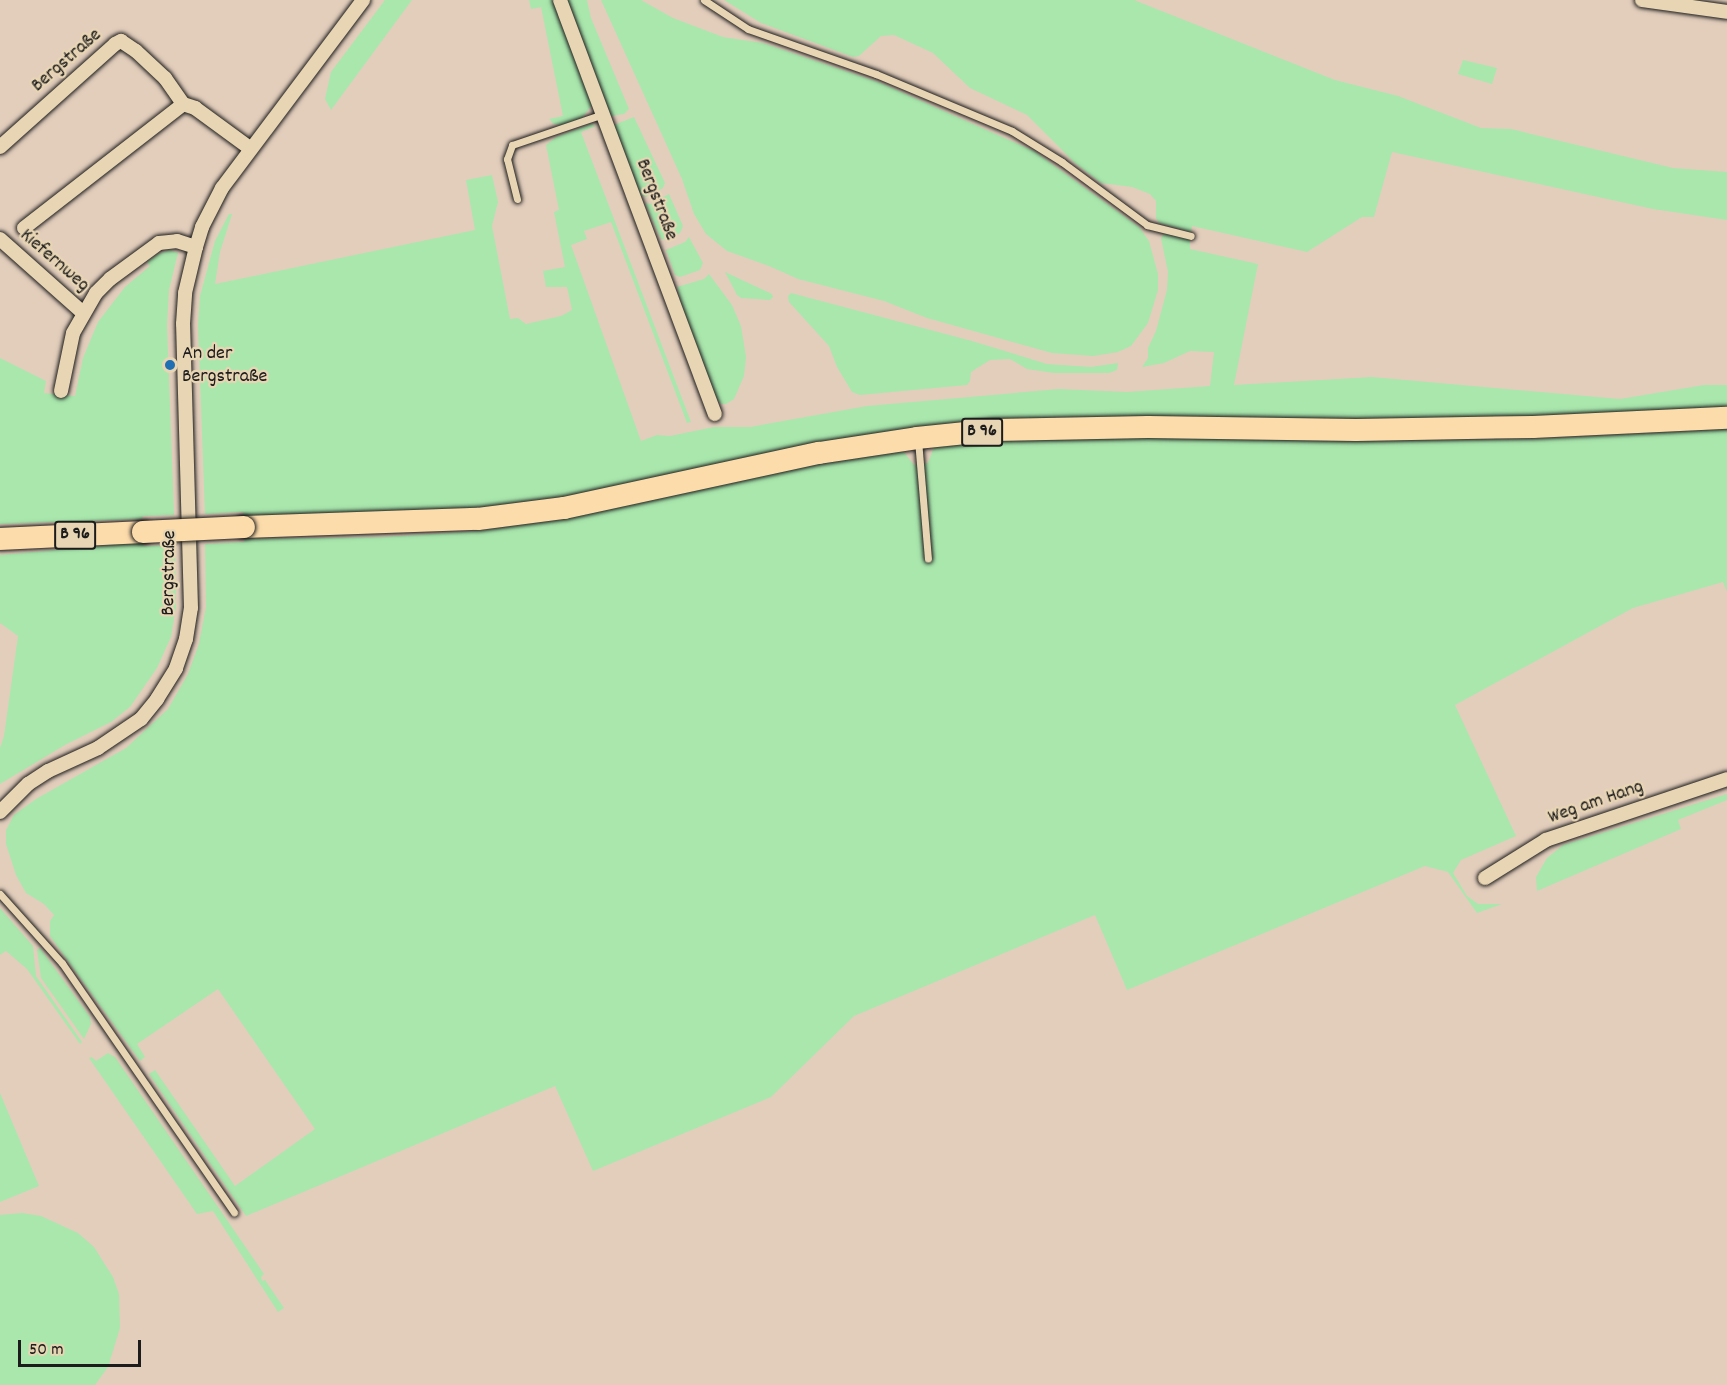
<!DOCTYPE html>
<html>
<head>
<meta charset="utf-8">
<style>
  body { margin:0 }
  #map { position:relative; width:1727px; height:1385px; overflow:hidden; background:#e3cebc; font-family:Dekko,sans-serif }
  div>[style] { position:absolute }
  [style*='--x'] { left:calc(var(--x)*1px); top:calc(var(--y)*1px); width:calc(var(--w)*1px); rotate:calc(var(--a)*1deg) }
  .green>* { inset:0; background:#a9e7ad }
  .roads { filter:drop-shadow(0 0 2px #1c1c1c) drop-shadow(0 0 2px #1c1c1c) }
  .lane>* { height:7px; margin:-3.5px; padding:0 3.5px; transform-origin:3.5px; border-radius:3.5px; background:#e8d5b3 }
  .street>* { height:14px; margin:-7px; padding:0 7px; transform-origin:7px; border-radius:7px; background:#e8d5b3 }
  .primary>* { height:22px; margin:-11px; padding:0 11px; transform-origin:11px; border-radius:11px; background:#fddcac }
  .bridges { filter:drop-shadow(0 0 2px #1c1c1c) drop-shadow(0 0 2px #1c1c1c) }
  .primary-bridge>* { height:22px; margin:-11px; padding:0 11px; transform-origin:11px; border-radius:11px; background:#fddcac }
  .dots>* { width:16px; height:16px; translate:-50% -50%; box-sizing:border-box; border:3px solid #e8d5b3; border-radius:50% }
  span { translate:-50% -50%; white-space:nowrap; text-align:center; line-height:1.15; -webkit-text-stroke:4.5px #e8d5b3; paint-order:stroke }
  .shield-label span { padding:2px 4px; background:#e8d5b3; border:2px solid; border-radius:4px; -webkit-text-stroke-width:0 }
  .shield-label { font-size:18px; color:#1c1c1c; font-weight:700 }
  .street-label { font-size:20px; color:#1c1c1c }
  .poi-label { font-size:20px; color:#1c1c1c }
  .left { translate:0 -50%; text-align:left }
  .scale { position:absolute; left:18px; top:1340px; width:123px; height:27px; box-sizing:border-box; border:3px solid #1c1c1c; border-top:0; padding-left:8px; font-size:18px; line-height:21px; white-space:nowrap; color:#1c1c1c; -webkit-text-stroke:4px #e8d5b3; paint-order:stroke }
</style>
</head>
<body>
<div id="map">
  <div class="green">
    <div style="clip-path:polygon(385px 0,412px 0,331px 110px,325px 99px,331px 72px)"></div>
    <div style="clip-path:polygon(529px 0,555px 0,593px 104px,581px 119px,562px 125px,554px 124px,549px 119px,563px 116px,541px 7px,531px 9px)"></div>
    <div style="clip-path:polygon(566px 0,587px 0,591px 18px,629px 109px,624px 114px,611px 116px)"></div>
    <div style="clip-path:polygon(601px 0,641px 0,673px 18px,723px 37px,763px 43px,881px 83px,1034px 151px,1139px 227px,1149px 241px,1158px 274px,1158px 290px,1148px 323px,1131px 346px,1118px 352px,1093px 356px,1052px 353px,927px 318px,884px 301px,798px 279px,769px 266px,727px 251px,706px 234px,694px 214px,682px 179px)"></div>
    <div style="clip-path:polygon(724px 0,1134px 0,1335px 80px,1398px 96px,1481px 128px,1511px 129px,1673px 168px,1727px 172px,1727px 220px,1653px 209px,1392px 152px,1374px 217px,1362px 217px,1307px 252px,1192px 226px,1191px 232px,1159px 223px,1156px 218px,1156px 201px,1150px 194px,1132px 187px,1101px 183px,1075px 163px,1027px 115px,970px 88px,933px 53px,894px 35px,881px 36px,859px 56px,853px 57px,761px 23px)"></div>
    <div style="clip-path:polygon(1463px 60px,1497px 68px,1492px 84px,1458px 74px)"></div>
    <div style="clip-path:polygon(634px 117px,665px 183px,663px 188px,646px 197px,641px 195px,614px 125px)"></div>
    <div style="clip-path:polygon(591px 124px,596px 126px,581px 132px,691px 422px,687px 423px,611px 222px,584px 231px,587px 239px,571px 245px,641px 441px,657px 435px,670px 436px,714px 427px,750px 427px,867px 406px,1059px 389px,1127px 392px,1210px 386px,1214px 352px,1190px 351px,1164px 363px,1142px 367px,1148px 358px,1148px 348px,1156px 331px,1167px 290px,1168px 272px,1161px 238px,1164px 234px,1190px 239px,1190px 249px,1258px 264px,1234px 385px,1372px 377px,1620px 399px,1704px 385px,1727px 385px,1727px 410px,1533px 419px,1354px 421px,1057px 417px,993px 420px,563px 497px,478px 508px,244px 516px,243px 512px,205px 514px,198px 325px,200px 296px,215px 241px,229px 214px,232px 214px,220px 252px,215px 284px,475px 230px,466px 180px,492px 175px,498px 202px,492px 226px,510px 319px,518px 318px,526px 324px,561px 316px,572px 310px,567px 287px,546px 287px,543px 271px,565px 267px,554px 212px,559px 210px,546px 145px,556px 137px)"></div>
    <div style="clip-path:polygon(669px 194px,683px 226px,680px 233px,668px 240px,661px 239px,645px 203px,651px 204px)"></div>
    <div style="clip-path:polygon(689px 237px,703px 263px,700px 270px,680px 277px,675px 275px,666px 250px,685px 242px)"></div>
    <div style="clip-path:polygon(170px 250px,178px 253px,169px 290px,167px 325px,174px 515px,143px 516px,142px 519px,0 524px,0 358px,46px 381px,44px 393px,75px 396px,83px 358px,98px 322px,125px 287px,150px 266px,147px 262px,158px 254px)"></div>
    <div style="clip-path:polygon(725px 272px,772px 294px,773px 297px,770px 300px,741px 298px,737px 295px)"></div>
    <div style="clip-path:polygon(709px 274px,732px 305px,741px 326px,746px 357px,744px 376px,734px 399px,726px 404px,721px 404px,714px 396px,685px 318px,677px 287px,704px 279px)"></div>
    <div style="clip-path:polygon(791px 293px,972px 341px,1047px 364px,1091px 367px,1118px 363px,1117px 370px,1109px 373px,1054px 373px,1027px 369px,1010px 359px,990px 360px,971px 372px,970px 381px,967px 385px,860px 395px,852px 392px,837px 367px,829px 346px,789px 302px,788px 296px)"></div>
    <div style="clip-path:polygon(1727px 429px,1727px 592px,1723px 582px,1633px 608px,1455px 705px,1516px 836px,1461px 860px,1453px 873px,1467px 896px,1478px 904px,1502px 904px,1477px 913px,1448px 872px,1425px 866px,1127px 990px,1095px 915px,854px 1016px,771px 1097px,593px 1171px,555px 1086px,246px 1216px,149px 1074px,155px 1070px,235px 1186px,315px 1129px,218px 989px,137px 1044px,145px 1057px,140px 1061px,50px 936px,50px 921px,54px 915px,44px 904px,26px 893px,16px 875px,6px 844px,6px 830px,14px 815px,36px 799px,126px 748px,168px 709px,188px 674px,199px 644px,206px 607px,205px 544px,244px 542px,245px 539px,382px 537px,478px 531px,565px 519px,819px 464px,903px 451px,914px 465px,928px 463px,934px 447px,995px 441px,1149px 438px,1356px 441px,1534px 439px)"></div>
    <div style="clip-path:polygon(143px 542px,144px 546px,175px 545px,176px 607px,171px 637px,157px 668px,130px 707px,111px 722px,65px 745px,0 784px,0 748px,4px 736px,18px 636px,0 623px,0 555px)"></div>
    <div style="clip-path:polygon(1727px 794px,1727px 800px,1678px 820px,1681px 829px,1537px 891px,1536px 877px,1547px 858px,1563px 845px)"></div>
    <div style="clip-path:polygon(0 908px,33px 946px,36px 976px,82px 1042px,80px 1044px,27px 969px,6px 951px,0 955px)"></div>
    <div style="clip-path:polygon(40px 948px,90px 1017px,91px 1024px,84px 1039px,41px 978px,37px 950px)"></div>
    <div style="clip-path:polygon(108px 1053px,115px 1057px,264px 1274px,261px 1277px,262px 1281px,265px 1280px,284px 1308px,278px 1312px,213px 1211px,197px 1214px,89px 1058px,92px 1057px,96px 1061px)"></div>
    <div style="clip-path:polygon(0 1093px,39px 1186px,0 1202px)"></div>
    <div style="clip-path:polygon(22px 1213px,41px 1216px,78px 1233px,94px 1247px,113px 1277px,119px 1294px,120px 1328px,108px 1367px,95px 1385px,0 1385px,0 1215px)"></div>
  </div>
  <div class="roads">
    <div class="lane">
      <div style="--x:704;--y:0;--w:53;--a:33.4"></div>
      <div style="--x:748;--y:29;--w:136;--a:19.4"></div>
      <div style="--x:876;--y:74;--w:147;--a:22.7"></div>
      <div style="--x:1012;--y:131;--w:59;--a:31.8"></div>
      <div style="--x:1062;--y:162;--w:106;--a:36.5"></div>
      <div style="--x:1147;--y:225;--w:45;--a:14"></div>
      <div style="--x:517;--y:199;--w:41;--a:-104"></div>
      <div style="--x:507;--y:159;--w:15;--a:-70"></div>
      <div style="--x:512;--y:145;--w:96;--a:-18.8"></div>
      <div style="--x:918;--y:440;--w:119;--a:85.2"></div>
      <div style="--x:0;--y:894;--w:93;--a:48.1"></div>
      <div style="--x:62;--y:963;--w:303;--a:55.4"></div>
    </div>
    <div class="street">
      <div style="--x:560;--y:0;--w:442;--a:69.5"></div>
      <div style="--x:1642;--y:0;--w:86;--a:8"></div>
      <div style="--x:0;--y:147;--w:154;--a:-41.8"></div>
      <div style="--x:115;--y:44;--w:7;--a:-27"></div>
      <div style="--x:121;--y:41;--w:18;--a:34"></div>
      <div style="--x:136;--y:51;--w:40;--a:43"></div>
      <div style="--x:165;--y:78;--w:32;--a:55"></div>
      <div style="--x:183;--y:104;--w:13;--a:18"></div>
      <div style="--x:195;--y:108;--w:69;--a:36.2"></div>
      <div style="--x:24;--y:228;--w:202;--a:-37.9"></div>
      <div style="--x:0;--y:239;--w:111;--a:41.7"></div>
      <div style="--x:61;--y:391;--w:59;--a:-78.3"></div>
      <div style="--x:73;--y:333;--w:46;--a:-60.1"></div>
      <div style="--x:96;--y:293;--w:20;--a:-45"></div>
      <div style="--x:110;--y:279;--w:61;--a:-36.3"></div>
      <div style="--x:159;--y:243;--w:18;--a:-6"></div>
      <div style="--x:177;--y:241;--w:20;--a:18"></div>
      <div style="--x:0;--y:812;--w:40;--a:-45"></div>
      <div style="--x:28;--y:784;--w:24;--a:-33"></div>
      <div style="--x:48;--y:771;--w:55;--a:-24.7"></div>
      <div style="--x:98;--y:748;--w:52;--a:-34"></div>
      <div style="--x:141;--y:719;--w:26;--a:-51"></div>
      <div style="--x:157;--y:699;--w:36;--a:-58"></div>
      <div style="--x:176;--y:668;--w:31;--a:-71"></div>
      <div style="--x:186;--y:639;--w:31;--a:-81"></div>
      <div style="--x:191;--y:608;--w:284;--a:-91.6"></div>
      <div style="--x:183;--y:324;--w:31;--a:-86"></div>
      <div style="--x:185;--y:293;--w:47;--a:-76.6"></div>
      <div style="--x:196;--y:247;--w:21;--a:-73"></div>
      <div style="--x:202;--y:227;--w:44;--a:-62.9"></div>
      <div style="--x:222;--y:188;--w:235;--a:-53.1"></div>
      <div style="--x:1485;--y:878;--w:72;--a:-31.9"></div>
      <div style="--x:1546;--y:840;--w:191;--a:-18.6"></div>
    </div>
    <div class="primary">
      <div style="--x:244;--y:527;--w:234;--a:-2"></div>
      <div style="--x:478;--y:519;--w:87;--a:-7.3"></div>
      <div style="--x:564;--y:508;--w:261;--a:-12.2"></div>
      <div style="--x:819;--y:453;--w:99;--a:-8.7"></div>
      <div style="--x:917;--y:438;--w:78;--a:-5.9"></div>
      <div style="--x:995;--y:430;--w:153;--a:-1.1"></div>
      <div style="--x:1148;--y:427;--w:208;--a:0.8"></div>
      <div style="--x:1356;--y:430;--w:177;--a:-1"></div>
      <div style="--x:1533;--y:427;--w:194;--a:-2.7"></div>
      <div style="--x:0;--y:539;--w:143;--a:-2.8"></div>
    </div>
  </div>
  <div class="bridges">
    <div class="primary-bridge">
      <div style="--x:143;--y:532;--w:101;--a:-2.8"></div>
    </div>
  </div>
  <div class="dots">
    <div style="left:170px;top:365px;background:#1f6fb2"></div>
  </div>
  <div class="shield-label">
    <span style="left:982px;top:432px">B 96</span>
    <span style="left:75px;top:535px">B 96</span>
  </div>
  <div class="street-label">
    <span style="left:67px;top:61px;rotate:-41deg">Bergstraße</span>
    <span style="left:656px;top:200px;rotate:69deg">Bergstraße</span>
    <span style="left:54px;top:261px;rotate:41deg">Kiefernweg</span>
    <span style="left:170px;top:573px;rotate:-89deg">Bergstraße</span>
    <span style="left:1596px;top:803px;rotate:-19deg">Weg am Hang</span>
  </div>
  <div class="poi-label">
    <span class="left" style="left:182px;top:366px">An der<br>Bergstraße</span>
  </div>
  <div class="scale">50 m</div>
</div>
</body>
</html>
